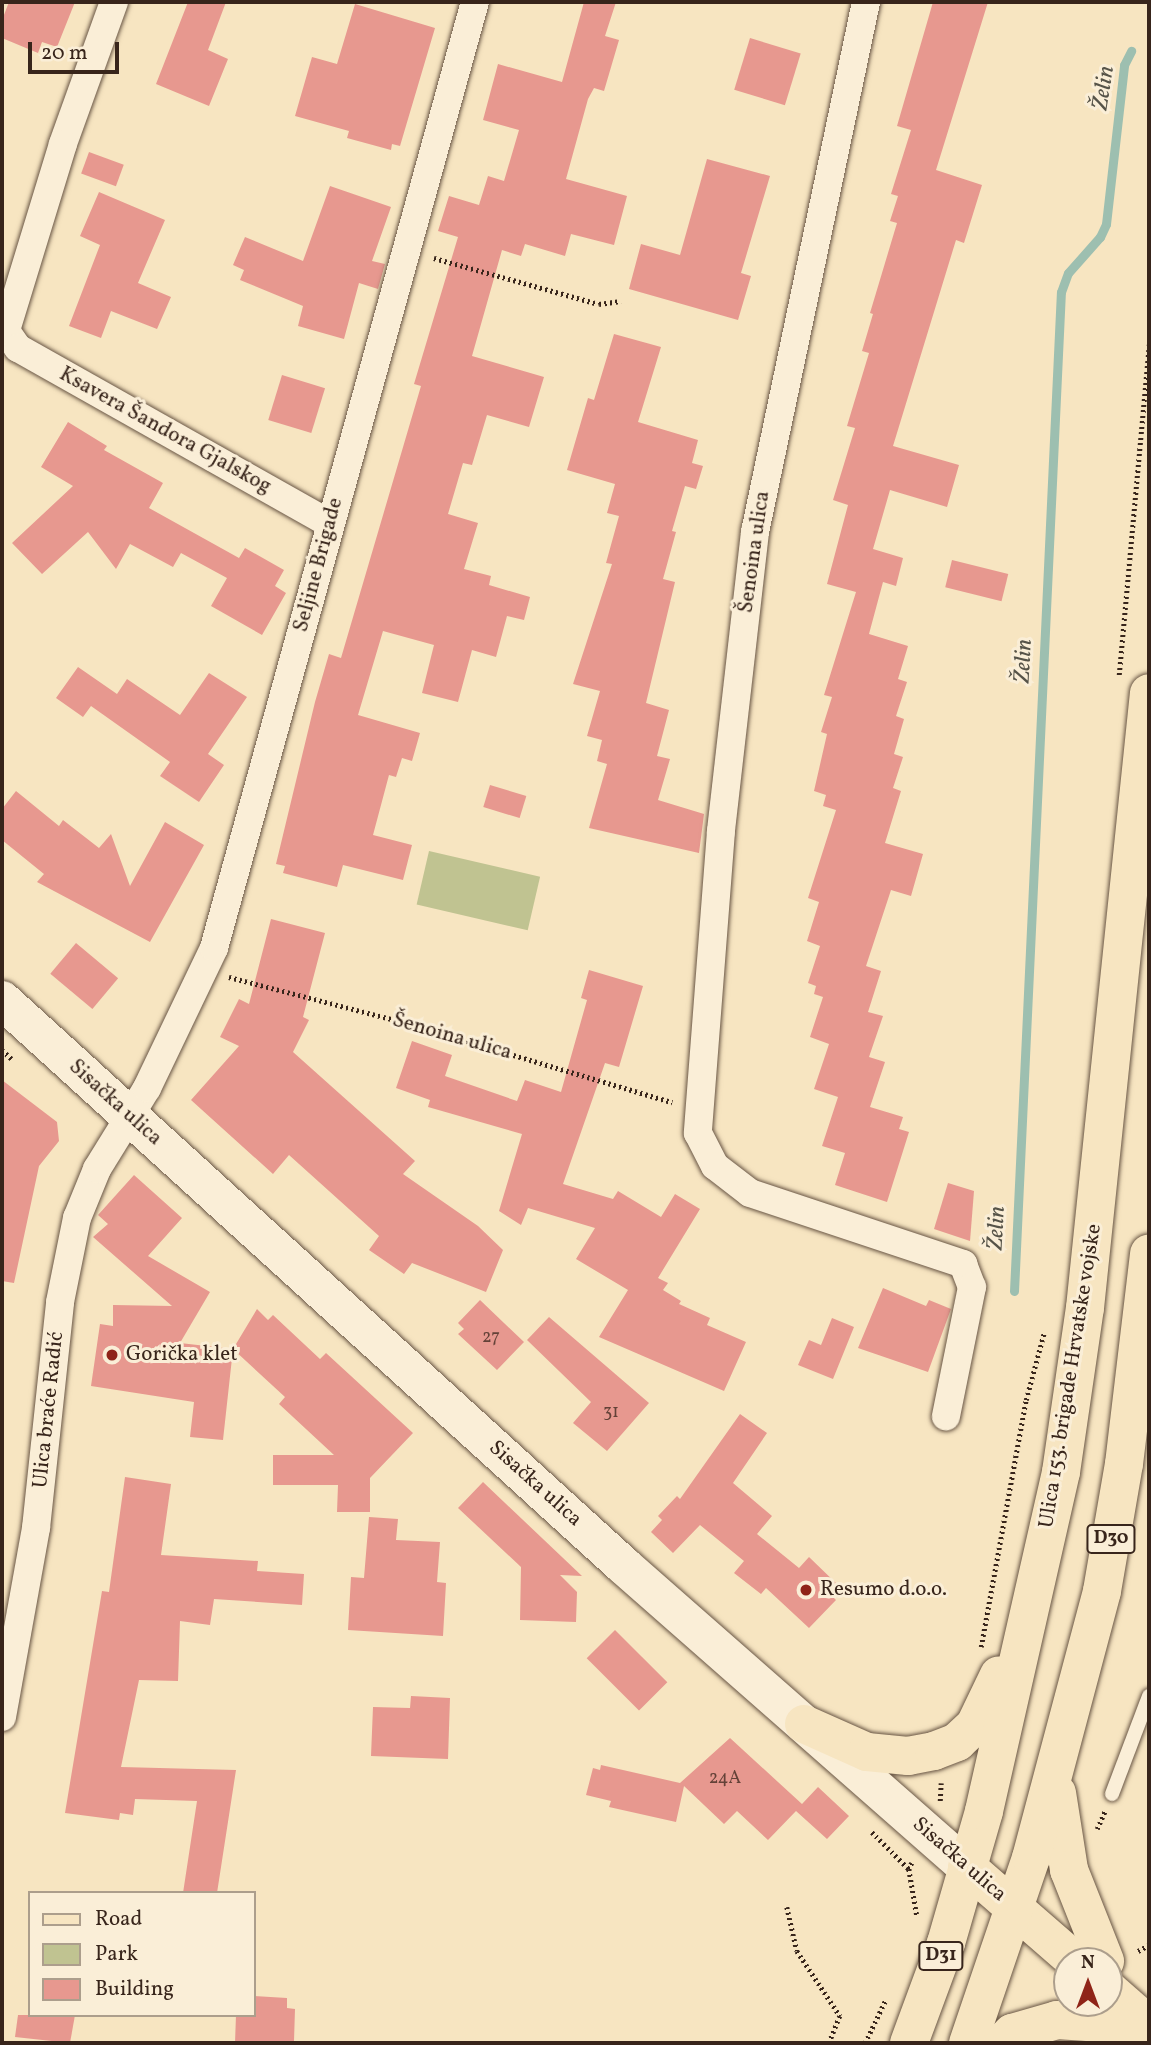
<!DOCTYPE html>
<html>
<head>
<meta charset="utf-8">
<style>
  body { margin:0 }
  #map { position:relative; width:1151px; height:2045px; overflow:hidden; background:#f7e5c1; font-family:Vollkorn,serif }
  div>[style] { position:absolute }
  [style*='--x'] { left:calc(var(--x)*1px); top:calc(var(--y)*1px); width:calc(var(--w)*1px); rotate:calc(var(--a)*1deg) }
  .green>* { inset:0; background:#c0c391; transform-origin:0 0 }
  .stream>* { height:9px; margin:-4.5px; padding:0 4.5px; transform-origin:4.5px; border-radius:4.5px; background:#9dbfb0 }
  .building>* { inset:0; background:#e7988f; transform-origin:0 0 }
  .path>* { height:4.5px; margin-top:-2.25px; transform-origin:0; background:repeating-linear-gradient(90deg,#38251b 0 2px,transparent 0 5.5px) }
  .roads { filter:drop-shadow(0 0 2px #685544) drop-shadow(0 0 2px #685544) }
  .service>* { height:14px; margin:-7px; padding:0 7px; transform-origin:7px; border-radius:7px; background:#faeed7 }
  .minor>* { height:28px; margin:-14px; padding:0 14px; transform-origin:14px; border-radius:14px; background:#faeed7 }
  .secondary>* { height:38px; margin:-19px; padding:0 19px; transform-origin:19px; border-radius:19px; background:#faeed7 }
  .primary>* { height:38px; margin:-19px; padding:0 19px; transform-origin:19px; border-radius:19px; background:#f7e5c1 }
  .dots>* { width:19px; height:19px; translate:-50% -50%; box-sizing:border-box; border:4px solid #faeed7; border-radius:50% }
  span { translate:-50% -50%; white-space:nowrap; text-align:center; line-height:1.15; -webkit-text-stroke:6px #faeed7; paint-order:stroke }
  .number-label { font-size:18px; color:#644238 }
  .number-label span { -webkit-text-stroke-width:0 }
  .shield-label span { padding:2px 5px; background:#faeed7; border:2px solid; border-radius:5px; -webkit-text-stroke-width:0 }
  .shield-label { font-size:19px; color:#38251b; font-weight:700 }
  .street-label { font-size:21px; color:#38251b }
  .poi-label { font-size:21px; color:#38251b }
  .left { translate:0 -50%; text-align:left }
  .water-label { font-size:23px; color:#565348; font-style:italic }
  .frame { position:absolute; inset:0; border:4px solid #38251b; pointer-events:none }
  .legend { position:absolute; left:28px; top:1891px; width:228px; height:126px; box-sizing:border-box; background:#faeed7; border:2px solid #ac9e8c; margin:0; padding:9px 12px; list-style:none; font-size:21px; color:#38251b }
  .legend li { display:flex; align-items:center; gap:14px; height:35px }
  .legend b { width:35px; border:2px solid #ac9e8c }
  .north { position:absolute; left:1053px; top:1947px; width:70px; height:70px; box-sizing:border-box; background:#faeed7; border:2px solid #ac9e8c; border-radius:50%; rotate:0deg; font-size:19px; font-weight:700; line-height:28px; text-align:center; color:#38251b }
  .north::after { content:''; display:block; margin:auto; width:24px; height:32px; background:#8f2418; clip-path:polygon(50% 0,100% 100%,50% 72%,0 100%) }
  .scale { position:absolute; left:28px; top:42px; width:91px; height:32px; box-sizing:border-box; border:4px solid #38251b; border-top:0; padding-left:9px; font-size:21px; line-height:24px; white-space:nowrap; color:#38251b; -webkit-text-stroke:5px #faeed7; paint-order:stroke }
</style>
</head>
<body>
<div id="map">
  <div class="green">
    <div style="left:429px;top:851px;width:114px;height:55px;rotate:13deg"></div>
  </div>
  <div class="stream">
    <div style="--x:1014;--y:1291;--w:1000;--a:-87.31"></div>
    <div style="--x:1061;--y:292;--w:20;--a:-70"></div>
    <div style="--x:1068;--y:273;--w:48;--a:-48.4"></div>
    <div style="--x:1100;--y:237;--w:14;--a:-65"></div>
    <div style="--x:1106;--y:224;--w:160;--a:-83.5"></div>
    <div style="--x:1124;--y:65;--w:16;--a:-63"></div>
  </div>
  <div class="building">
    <div style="clip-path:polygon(9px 2px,75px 2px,57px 47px,42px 42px,38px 53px,2px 38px,2px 20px)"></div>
    <div style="clip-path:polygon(188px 2px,226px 2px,208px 50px,228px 59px,209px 106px,156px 84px)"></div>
    <div style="clip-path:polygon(584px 2px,616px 2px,605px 36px,619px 40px,604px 91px,594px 88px,588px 99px,566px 179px,627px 196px,614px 245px,571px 234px,565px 256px,525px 244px,521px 256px,502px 250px,472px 356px,544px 377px,529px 427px,487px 415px,472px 465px,463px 463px,448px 514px,478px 523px,464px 569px,491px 576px,489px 585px,530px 597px,524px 620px,507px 616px,496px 657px,472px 650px,458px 702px,422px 693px,434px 645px,383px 631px,358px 715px,420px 733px,412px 761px,402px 758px,396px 777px,389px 775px,373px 835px,412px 845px,403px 880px,343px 865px,337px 887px,283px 873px,285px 866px,276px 864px,315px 702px,329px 654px,341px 658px,421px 386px,414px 384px,458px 237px,438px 231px,449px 196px,479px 205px,488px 176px,504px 181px,519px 130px,483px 120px,498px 64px,562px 82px)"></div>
    <div style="clip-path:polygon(933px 2px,988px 2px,936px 170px,982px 185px,964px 243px,956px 240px,893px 446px,959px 465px,947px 507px,890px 490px,873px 549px,903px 558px,896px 586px,883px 582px,869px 634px,908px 646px,898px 679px,907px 682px,896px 716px,904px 719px,894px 754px,903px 757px,893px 788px,901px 791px,885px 843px,923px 854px,911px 896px,891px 890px,866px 966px,881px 971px,868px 1012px,883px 1016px,869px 1057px,885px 1062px,870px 1107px,903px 1117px,899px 1129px,909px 1132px,887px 1202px,835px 1185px,845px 1153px,822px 1146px,838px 1097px,814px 1089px,829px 1044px,810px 1037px,823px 997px,814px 994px,816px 986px,808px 983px,820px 946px,807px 941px,819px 902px,808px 898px,836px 810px,823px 806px,826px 795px,814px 791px,827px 734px,821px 732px,832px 697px,824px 695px,856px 592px,827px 584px,848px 505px,833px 500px,855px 428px,847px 426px,869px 353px,862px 351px,873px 314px,870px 313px,897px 223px,890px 221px,898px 196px,891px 194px,911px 130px,897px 126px)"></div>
    <div style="clip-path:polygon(355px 4px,435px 28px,400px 146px,392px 144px,391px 150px,347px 138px,349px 131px,295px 116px,312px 57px,337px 64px)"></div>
    <div style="left:750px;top:38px;width:53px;height:54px;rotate:17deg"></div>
    <div style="left:89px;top:152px;width:37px;height:23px;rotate:20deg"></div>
    <div style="clip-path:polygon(707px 159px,770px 176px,741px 273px,751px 276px,738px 320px,629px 289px,641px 244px,680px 255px)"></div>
    <div style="clip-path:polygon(330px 186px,391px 207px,372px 261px,385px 264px,378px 289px,359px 283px,344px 339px,298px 326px,303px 306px,240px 280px,244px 270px,233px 265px,245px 237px,303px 261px)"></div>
    <div style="clip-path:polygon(99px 192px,165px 220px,138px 283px,171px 297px,157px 329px,111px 311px,101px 338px,69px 326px,100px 245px,80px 236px)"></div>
    <div style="clip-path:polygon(614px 334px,661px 347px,638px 422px,698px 440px,692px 463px,703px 466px,696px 489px,685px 486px,672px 531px,676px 532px,663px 579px,675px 582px,646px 703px,669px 710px,657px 756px,670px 759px,658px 800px,704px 814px,699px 853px,589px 828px,607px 764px,597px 761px,602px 740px,587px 736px,600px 691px,573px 684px,612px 564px,606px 563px,619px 516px,607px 513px,615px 484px,567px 470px,588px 398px,594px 400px)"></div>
    <div style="left:282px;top:375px;width:45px;height:47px;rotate:17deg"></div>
    <div style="clip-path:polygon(68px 422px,107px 446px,104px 450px,163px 483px,149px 508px,239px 558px,245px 548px,284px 570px,275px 586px,286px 593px,262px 635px,211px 606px,227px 578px,181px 553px,173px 567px,130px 544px,116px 569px,88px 532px,42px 574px,12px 543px,73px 486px,41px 467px)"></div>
    <div style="left:952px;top:560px;width:58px;height:28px;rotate:14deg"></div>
    <div style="clip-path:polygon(78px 667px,117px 694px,127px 679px,180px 715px,209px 673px,247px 697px,208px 754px,224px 765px,199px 802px,160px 776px,170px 762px,91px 706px,83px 717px,56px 698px)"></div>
    <div style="left:490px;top:785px;width:38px;height:23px;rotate:17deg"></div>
    <div style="clip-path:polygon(16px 791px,59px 826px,63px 820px,99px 848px,111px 834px,130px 886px,165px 822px,204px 845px,150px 942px,37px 882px,44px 874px,2px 840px,2px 809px)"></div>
    <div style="clip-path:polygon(271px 919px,325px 933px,303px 1017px,309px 1020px,293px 1052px,415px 1161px,403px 1174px,478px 1226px,503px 1250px,486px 1292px,412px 1263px,404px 1274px,369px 1250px,379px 1236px,289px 1155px,273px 1174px,191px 1100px,239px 1046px,220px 1037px,239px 999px,249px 1004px)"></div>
    <div style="left:76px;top:943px;width:55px;height:40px;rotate:40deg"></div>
    <div style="clip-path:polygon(589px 970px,643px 986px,619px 1067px,605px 1063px,563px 1184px,613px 1199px,618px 1191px,661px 1217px,675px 1194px,700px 1209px,658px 1278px,668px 1283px,663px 1290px,681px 1301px,679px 1304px,710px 1318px,707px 1325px,746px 1342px,724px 1391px,599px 1337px,628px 1290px,576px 1259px,595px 1228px,528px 1208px,521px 1225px,499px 1211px,522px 1134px,428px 1107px,430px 1100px,396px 1088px,412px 1041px,452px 1055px,445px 1076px,517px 1101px,525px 1080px,561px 1092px,587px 1000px,581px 998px)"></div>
    <div style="clip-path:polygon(2px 1080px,57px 1122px,59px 1141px,39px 1166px,14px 1283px,2px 1281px)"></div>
    <div style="clip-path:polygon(134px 1175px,182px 1218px,148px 1256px,210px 1292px,180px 1343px,233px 1349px,223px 1440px,190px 1437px,194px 1402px,91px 1386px,100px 1324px,113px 1326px,113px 1305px,172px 1306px,93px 1237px,108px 1224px,98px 1215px)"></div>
    <div style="clip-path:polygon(948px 1183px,974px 1191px,970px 1241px,934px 1229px)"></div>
    <div style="clip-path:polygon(883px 1288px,926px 1306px,929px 1300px,951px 1309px,928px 1372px,858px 1348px)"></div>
    <div style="clip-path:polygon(480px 1300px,524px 1342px,497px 1370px,458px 1334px,464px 1329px,458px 1323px)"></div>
    <div style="clip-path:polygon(257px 1309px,268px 1320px,273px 1315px,320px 1359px,326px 1353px,413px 1433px,370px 1478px,370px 1512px,337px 1512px,338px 1485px,273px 1485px,273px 1455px,334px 1455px,279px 1404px,285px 1397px,233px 1349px)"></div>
    <div style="clip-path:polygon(549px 1317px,649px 1403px,607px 1451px,573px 1423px,591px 1402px,527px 1340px)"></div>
    <div style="clip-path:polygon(832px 1318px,854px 1327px,833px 1379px,798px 1365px,809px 1340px,821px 1345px)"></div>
    <div style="clip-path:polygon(740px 1414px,767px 1433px,733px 1483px,772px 1516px,757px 1534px,799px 1568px,809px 1557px,839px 1586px,831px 1595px,836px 1600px,809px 1628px,766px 1588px,761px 1594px,734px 1573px,744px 1561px,700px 1525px,673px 1553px,651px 1532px,662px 1520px,658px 1516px,677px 1496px,680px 1499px)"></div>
    <div style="clip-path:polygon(125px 1477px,171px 1484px,161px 1555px,258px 1561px,257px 1571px,304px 1574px,302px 1605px,214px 1599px,210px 1625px,180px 1621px,178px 1681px,139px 1680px,121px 1767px,236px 1770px,217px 1893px,183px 1893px,197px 1801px,135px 1799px,133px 1815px,120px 1813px,119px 1820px,65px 1813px,102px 1591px,109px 1592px)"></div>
    <div style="clip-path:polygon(483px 1482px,582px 1576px,560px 1575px,577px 1592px,576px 1622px,520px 1620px,521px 1567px,458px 1508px)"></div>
    <div style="clip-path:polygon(369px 1517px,398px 1519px,396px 1540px,440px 1542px,437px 1582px,446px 1583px,443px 1636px,348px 1630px,351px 1577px,364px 1578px)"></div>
    <div style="left:615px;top:1630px;width:74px;height:40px;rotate:45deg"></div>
    <div style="clip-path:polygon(411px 1696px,450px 1698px,448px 1759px,371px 1756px,373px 1707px,410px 1708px)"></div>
    <div style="clip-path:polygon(730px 1738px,802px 1804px,818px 1787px,849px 1816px,827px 1839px,796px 1811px,768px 1840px,737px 1811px,724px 1824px,684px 1786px,676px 1822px,609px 1807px,611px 1801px,586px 1795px,593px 1768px,600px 1770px,601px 1765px,680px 1783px)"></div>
    <div style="clip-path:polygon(254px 1996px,287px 1998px,287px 2008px,295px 2009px,294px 2041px,235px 2043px,236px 2015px,254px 2015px)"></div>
    <div style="clip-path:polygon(18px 2015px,75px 2015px,70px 2043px,15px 2037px)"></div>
  </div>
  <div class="path">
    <div style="--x:434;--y:258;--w:171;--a:15.6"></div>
    <div style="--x:599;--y:304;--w:22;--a:-8"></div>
    <div style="--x:1119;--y:675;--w:332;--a:-84.8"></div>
    <div style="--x:229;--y:977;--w:180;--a:14.5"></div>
    <div style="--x:403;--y:1022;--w:281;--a:16.6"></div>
    <div style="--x:2;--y:1050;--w:13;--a:42"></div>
    <div style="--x:981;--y:1647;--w:251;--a:-79.7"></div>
    <div style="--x:1026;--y:1400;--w:69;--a:-75"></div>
    <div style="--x:940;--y:1801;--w:18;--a:-87"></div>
    <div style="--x:1097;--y:1829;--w:20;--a:-66"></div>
    <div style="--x:872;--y:1832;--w:52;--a:45"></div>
    <div style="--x:912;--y:1863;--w:7;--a:117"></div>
    <div style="--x:909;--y:1869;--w:48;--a:80.3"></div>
    <div style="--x:787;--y:1907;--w:45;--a:77.2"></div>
    <div style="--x:797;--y:1951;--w:78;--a:56.5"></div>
    <div style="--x:840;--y:2016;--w:29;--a:112"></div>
    <div style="--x:1138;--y:1951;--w:13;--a:-29"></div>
    <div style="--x:865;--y:2043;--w:49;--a:-64.5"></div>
  </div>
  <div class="roads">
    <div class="service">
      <div style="--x:1112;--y:1794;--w:105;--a:-69.3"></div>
    </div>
    <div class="minor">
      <div style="--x:114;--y:2;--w:151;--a:109.8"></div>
      <div style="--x:63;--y:144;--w:195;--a:107"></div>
      <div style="--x:6;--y:331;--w:21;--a:55"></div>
      <div style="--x:18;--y:348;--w:358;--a:29.4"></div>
      <div style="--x:866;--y:2;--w:541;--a:101.83"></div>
      <div style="--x:755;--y:532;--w:301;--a:96.5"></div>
      <div style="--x:721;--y:831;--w:303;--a:94.4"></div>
      <div style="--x:698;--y:1133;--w:37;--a:63"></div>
      <div style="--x:715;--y:1166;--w:44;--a:37.6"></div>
      <div style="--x:750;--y:1193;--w:225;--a:18.4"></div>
      <div style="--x:963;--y:1264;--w:25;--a:69"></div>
      <div style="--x:972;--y:1287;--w:132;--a:101.4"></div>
      <div style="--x:2;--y:1717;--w:192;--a:-79.8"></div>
      <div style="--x:36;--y:1528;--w:227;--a:-83.9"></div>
      <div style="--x:60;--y:1302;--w:86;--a:-78.6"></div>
      <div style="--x:77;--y:1218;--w:53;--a:-67.8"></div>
      <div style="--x:97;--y:1169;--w:95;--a:-58.3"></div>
      <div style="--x:147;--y:1088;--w:155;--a:-64.4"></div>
      <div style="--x:214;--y:948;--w:981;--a:-74.58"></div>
    </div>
    <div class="secondary">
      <div style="--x:2;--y:1000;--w:841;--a:42.3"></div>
      <div style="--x:624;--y:1566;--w:456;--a:41.3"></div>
    </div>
    <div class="primary">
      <div style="--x:804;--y:1724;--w:69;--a:24"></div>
      <div style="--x:867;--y:1752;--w:41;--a:5.6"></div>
      <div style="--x:908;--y:1756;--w:26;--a:-11"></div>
      <div style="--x:934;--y:1751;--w:25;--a:-21"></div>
      <div style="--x:957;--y:1742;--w:25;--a:-43"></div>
      <div style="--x:975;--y:1725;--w:55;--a:-64.4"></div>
      <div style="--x:1057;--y:1793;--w:78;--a:81.1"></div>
      <div style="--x:1069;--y:1870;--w:98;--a:68.4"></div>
      <div style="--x:967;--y:1867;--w:143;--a:41"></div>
      <div style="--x:1109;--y:1990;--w:53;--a:41.2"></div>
      <div style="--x:909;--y:2043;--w:107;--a:-69.7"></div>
      <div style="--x:946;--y:1943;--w:137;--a:-73.9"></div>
      <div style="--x:984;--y:1811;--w:348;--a:-77.2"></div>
      <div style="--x:1061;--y:1472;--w:166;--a:-81.7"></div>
      <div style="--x:1085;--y:1308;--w:618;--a:-84.06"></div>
      <div style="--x:968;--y:2043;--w:195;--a:-71.2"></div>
      <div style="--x:1031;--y:1858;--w:276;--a:-75.1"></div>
      <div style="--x:1102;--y:1591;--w:129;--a:-80.2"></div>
      <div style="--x:1124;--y:1464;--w:212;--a:-83.2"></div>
      <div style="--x:1002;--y:2043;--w:14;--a:-45"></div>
      <div style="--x:1012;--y:2033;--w:47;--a:-16.1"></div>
      <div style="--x:1057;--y:2020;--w:45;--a:3.8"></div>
      <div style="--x:1102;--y:2023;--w:49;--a:15.5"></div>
    </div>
  </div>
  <div class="dots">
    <div style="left:112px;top:1355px;background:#8f2418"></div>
    <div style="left:806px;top:1590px;background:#8f2418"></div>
  </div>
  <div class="number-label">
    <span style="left:491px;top:1338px">27</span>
    <span style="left:611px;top:1413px">31</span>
    <span style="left:725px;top:1779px">24A</span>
  </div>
  <div class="shield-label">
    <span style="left:1111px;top:1539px">D30</span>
    <span style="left:941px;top:1956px">D31</span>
  </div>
  <div class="street-label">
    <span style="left:165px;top:431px;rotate:29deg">Ksavera Šandora Gjalskog</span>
    <span style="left:755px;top:552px;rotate:-82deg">Šenoina ulica</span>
    <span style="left:319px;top:565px;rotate:-75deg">Seljine Brigade</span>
    <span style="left:452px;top:1037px;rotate:16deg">Šenoina ulica</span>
    <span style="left:115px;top:1103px;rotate:42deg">Sisačka ulica</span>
    <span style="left:1071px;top:1376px;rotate:-81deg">Ulica 153. brigade Hrvatske vojske</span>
    <span style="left:49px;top:1410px;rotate:-84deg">Ulica braće Radić</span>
    <span style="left:535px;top:1484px;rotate:42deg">Sisačka ulica</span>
    <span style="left:959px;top:1860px;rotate:41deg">Sisačka ulica</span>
  </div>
  <div class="poi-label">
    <span class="left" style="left:126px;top:1355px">Gorička klet</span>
    <span class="left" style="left:820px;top:1590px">Resumo d.o.o.</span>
  </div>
  <div class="water-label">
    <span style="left:1104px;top:88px;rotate:-81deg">Želin</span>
    <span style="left:1024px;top:661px;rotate:-87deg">Želin</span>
    <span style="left:997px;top:1228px;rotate:-87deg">Želin</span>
  </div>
  <div class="frame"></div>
  <ul class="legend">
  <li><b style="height:9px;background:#f7e5c1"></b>Road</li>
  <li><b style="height:19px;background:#c0c391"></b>Park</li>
  <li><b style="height:19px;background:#e7988f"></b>Building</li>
  </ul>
  <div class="north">N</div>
  <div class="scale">20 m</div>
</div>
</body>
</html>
